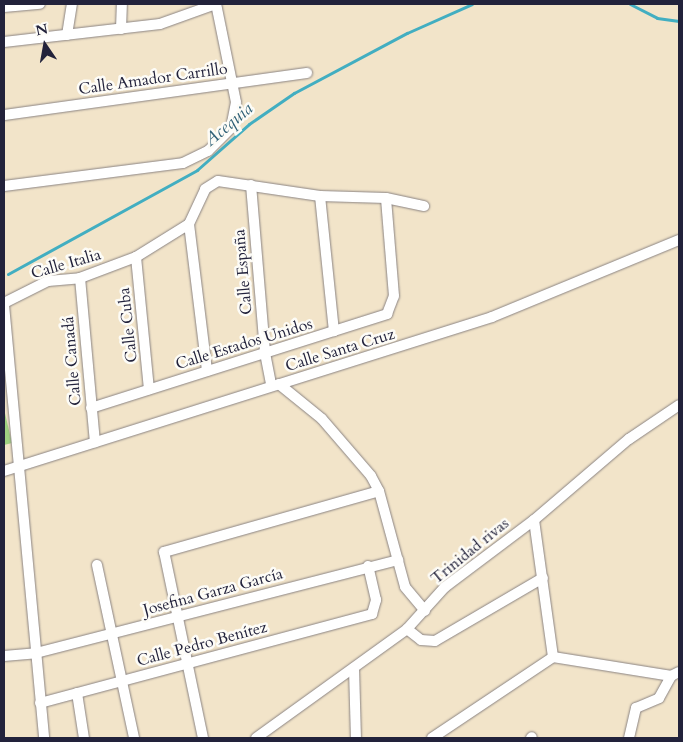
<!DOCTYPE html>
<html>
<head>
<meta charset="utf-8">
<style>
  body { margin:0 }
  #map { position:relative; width:683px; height:742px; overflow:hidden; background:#f2e4c9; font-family:Cardo,serif }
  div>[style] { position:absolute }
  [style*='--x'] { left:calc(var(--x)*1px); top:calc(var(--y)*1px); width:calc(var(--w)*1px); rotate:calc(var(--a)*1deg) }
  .green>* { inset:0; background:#9fd181 }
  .stream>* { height:3px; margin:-1.5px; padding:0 1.5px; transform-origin:1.5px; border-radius:1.5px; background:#42aec1 }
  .roads { filter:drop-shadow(0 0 1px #8a8382) drop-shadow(0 0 1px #8a8382) }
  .minor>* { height:10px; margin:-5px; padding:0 5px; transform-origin:5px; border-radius:5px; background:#fff }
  span { translate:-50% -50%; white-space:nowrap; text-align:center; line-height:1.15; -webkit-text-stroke:5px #fdfcf7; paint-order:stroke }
  .street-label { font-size:16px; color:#22223b }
  .water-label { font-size:18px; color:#306177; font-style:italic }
  .frame { position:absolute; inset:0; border:5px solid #22223b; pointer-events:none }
  .north { position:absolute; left:20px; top:20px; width:50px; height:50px; -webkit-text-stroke:4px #fdfcf7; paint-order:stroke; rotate:348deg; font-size:14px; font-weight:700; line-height:20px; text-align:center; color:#22223b }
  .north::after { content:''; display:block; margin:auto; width:18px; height:22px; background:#22223b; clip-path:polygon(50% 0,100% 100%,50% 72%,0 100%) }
</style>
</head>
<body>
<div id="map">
  <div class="green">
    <div style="clip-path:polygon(4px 409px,12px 443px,4px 445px)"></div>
  </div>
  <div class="stream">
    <div style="--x:630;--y:4;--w:30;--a:27"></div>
    <div style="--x:657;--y:18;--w:22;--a:8"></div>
    <div style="--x:8;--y:274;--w:216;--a:-28.8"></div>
    <div style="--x:197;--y:170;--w:69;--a:-41.5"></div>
    <div style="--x:249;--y:124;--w:55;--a:-34.6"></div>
    <div style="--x:294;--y:93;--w:128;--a:-28"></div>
    <div style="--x:407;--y:33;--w:71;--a:-24"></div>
  </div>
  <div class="roads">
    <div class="minor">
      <div style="--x:4;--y:7;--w:36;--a:-5"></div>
      <div style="--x:121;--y:29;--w:25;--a:-88"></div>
      <div style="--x:67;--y:35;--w:31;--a:-81"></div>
      <div style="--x:4;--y:42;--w:157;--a:-6.6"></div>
      <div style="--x:160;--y:24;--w:59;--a:-19.7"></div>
      <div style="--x:4;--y:115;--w:306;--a:-7.9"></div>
      <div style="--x:251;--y:185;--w:169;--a:85.2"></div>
      <div style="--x:265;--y:353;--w:33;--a:79"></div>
      <div style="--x:4;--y:186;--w:180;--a:-7.3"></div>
      <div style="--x:183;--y:163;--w:28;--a:-26"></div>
      <div style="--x:208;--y:151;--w:33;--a:-45"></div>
      <div style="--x:231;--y:128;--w:26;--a:-79"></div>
      <div style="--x:236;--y:102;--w:100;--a:-101.5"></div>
      <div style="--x:320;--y:196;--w:136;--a:84.1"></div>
      <div style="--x:189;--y:224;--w:148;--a:83"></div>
      <div style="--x:136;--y:257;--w:133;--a:84.4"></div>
      <div style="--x:80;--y:278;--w:165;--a:84.8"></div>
      <div style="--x:4;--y:303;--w:49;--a:-26.6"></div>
      <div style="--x:48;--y:281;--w:32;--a:-5"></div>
      <div style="--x:80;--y:278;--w:60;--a:-20.6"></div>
      <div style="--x:136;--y:257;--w:62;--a:-31.9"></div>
      <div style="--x:189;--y:224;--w:38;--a:-65"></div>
      <div style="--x:205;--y:189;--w:15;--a:-32"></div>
      <div style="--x:218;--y:181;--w:103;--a:8.4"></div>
      <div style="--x:320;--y:196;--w:66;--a:1.7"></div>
      <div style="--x:386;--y:198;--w:39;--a:12"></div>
      <div style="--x:4;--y:305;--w:435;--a:84.7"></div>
      <div style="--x:279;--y:384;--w:55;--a:39.1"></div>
      <div style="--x:322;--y:419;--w:75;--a:49.3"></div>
      <div style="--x:371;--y:476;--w:17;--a:62"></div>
      <div style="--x:379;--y:491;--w:99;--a:74.8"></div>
      <div style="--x:405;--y:587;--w:31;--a:50"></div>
      <div style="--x:91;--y:408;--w:311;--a:-17.6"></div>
      <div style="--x:387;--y:314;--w:19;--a:-69"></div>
      <div style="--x:394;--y:296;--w:98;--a:-94.7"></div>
      <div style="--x:4;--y:471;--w:512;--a:-17.51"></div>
      <div style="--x:492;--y:317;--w:202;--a:-22.4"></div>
      <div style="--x:534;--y:520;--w:138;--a:82.1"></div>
      <div style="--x:97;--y:565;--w:177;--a:77.9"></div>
      <div style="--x:407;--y:629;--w:18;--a:38"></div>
      <div style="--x:421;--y:640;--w:14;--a:4"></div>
      <div style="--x:435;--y:641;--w:125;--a:-30.3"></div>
      <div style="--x:4;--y:656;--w:32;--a:-5"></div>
      <div style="--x:36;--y:653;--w:374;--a:-14.4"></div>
      <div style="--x:553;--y:657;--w:120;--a:9.1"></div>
      <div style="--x:671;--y:676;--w:9;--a:-27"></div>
      <div style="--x:354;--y:668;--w:70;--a:88.4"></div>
      <div style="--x:77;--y:693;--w:46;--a:81.2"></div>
      <div style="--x:40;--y:703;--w:344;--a:-15"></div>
      <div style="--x:372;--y:614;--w:15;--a:-74"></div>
      <div style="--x:376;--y:600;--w:35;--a:-103"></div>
      <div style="--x:203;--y:738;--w:190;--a:-101.8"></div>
      <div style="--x:164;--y:552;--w:223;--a:-15.8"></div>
      <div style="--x:256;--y:738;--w:186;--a:-35.8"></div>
      <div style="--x:407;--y:629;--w:57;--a:-47.9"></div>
      <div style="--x:445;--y:587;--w:111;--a:-37"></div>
      <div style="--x:534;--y:520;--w:125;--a:-40.5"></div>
      <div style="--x:629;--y:439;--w:60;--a:-34.2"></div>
      <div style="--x:432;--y:738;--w:146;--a:-33.8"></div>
      <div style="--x:531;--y:738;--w:1;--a:-45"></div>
      <div style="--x:629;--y:738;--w:31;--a:-77"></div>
      <div style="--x:636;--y:708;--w:25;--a:-23"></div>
      <div style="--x:659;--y:698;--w:25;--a:-61"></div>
    </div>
  </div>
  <div class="street-label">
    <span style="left:153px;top:79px;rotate:-8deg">Calle Amador Carrillo</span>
    <span style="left:66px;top:264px;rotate:-16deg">Calle Italia</span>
    <span style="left:243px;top:272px;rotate:-95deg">Calle España</span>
    <span style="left:128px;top:325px;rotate:-96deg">Calle Cuba</span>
    <span style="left:244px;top:344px;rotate:-17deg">Calle Estados Unidos</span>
    <span style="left:340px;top:350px;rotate:-17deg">Calle Santa Cruz</span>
    <span style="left:72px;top:361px;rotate:-95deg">Calle Canadá</span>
    <span style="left:470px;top:551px;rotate:-39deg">Trinidad rivas</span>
    <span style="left:213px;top:592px;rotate:-15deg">Josefina Garza García</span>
    <span style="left:202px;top:644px;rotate:-15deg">Calle Pedro Benítez</span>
  </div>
  <div class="water-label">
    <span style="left:229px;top:125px;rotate:-40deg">Acequia</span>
  </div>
  <div class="frame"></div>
  <div class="north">N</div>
</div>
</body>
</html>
